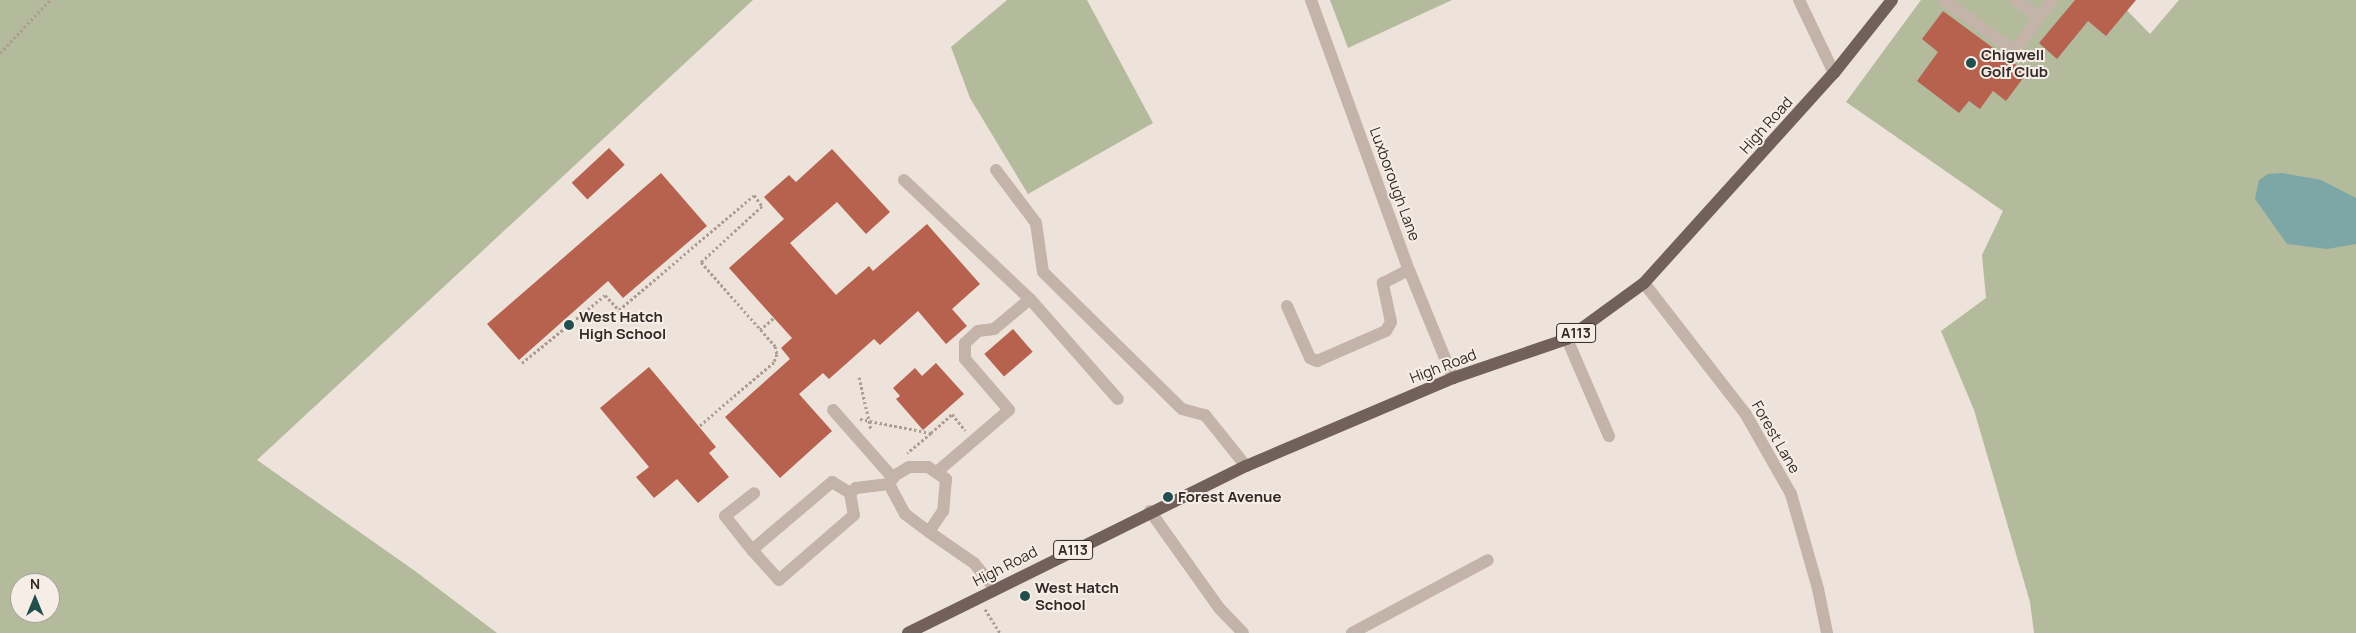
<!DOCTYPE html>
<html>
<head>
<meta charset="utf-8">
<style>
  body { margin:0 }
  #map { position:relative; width:2356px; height:633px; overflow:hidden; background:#eee3da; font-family:Manrope,sans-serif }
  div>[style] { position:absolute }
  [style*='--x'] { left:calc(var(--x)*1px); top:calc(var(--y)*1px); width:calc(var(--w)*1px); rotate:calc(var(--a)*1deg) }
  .green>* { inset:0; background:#b3bb9c }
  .water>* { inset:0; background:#7da7a6 }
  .building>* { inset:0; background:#b7614f; transform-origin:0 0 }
  .path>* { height:3px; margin-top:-1.5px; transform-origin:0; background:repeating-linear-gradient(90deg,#b09d92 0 2.5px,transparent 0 5px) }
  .minor>* { height:12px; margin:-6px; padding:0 6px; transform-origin:6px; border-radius:6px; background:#c4b3a8 }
  .major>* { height:12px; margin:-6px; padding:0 6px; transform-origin:6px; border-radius:6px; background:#72605a }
  .dots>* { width:14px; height:14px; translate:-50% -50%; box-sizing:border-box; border:2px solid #f6ede6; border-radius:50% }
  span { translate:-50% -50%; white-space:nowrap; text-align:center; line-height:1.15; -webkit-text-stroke:4px #f6ede6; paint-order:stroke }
  .shield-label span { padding:1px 4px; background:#f6ede6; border:1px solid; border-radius:4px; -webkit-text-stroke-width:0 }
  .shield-label { font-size:14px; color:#322a27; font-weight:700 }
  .poi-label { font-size:15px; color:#322a27; font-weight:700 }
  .left { translate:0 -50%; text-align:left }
  .street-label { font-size:15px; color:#322a27 }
  .north { position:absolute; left:10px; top:573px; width:50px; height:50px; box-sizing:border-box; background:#f6ede6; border:1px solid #a89f9a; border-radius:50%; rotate:0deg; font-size:14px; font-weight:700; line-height:20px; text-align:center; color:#322a27 }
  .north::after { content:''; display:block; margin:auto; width:18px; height:22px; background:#224e4e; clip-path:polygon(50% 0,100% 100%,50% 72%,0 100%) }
</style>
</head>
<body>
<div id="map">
  <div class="green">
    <div style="clip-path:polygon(evenodd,0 0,753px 0,257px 460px,415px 571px,497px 633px,0 633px,0 0,20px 583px,50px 583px,50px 613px,20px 613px,20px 583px)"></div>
    <div style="clip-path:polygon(1007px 0,1087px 0,1153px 123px,1028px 194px,970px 98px,951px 47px)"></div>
    <div style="clip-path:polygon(1330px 0,1452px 0,1348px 48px)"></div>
    <div style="clip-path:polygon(1921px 0,2117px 0,2150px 34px,2179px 0,2356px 0,2356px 633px,2034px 633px,2030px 602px,1974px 410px,1941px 331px,1986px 298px,1982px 255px,2003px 211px,1846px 102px)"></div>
  </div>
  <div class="water">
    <div style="clip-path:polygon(2282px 173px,2321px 180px,2356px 198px,2356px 244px,2327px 249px,2287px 244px,2255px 199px,2259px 180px,2268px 174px)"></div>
  </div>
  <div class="building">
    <div style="clip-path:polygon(2075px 0,2136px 0,2106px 36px,2088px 21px,2057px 59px,2039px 43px)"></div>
    <div style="clip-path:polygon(1943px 11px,2027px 73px,2006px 101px,1993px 91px,1980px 109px,1969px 101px,1959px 113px,1917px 81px,1938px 52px,1922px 39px)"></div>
    <div style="left:609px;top:148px;width:23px;height:51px;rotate:47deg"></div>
    <div style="clip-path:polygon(832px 149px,890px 212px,866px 234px,837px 202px,790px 243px,836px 295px,869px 266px,873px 271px,927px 224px,980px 284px,952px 309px,967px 326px,946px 344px,918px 311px,880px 345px,874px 339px,829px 379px,823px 373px,799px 394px,832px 431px,780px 478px,725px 417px,790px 359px,781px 348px,792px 338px,729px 268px,784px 219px,764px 197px,789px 175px,796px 182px)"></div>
    <div style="clip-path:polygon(661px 173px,707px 226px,623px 298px,608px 281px,519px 360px,487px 324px)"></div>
    <div style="left:1013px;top:329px;width:30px;height:38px;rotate:49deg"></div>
    <div style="clip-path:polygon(936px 363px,964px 394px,923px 430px,896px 399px,900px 396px,893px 388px,915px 368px,922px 376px)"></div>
    <div style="clip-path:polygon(649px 367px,716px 447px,709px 453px,729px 477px,698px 503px,677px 479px,654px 498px,636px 477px,649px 467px,600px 408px)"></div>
  </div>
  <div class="path">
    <div style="--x:0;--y:53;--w:73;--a:-46.7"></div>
    <div style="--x:760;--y:330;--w:18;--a:-41"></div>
    <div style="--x:522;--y:363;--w:107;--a:-39.3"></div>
    <div style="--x:605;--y:295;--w:21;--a:47"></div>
    <div style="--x:619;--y:310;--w:177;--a:-40.4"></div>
    <div style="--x:754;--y:195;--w:14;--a:54"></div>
    <div style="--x:762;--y:206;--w:83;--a:137.4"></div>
    <div style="--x:701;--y:262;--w:112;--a:48.6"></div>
    <div style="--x:775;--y:346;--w:8;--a:76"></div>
    <div style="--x:777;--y:354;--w:9;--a:111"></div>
    <div style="--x:774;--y:362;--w:99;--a:139.5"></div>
    <div style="--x:859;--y:377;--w:54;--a:77.2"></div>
    <div style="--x:860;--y:419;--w:72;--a:11.2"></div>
    <div style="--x:931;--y:433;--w:31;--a:140"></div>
    <div style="--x:931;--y:433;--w:28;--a:-42"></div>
    <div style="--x:952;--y:414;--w:21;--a:51"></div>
    <div style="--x:985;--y:609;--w:28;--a:58"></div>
  </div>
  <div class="minor">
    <div style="--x:1311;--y:0;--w:287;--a:70.1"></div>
    <div style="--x:1409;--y:270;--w:117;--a:67.8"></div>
    <div style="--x:1799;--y:0;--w:81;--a:64.4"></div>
    <div style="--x:1944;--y:0;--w:87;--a:36.1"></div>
    <div style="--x:2014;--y:51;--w:64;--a:-53.3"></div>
    <div style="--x:2016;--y:0;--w:29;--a:38"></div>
    <div style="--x:996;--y:170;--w:66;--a:53"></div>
    <div style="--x:1036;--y:223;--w:49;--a:81.9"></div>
    <div style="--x:1043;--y:272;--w:195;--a:44.6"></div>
    <div style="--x:1182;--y:409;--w:24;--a:15"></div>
    <div style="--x:1205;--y:415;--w:65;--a:51.2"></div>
    <div style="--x:904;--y:180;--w:173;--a:43.4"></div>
    <div style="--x:1030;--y:299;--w:47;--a:140.2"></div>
    <div style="--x:994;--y:329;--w:16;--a:173"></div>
    <div style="--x:978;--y:331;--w:18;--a:137"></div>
    <div style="--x:965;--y:343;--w:16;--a:90"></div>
    <div style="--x:965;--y:359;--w:67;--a:49.2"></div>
    <div style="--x:1009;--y:410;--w:94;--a:139.3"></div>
    <div style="--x:1644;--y:283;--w:165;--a:52.2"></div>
    <div style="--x:1745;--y:413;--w:93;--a:60.4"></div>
    <div style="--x:1791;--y:494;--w:99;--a:74.1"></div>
    <div style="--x:1818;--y:589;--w:45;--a:78.4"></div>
    <div style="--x:1030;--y:299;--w:133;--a:48.7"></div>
    <div style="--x:1287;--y:306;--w:57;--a:66.1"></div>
    <div style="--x:1310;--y:358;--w:8;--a:23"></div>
    <div style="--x:1317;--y:361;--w:75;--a:-23.5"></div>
    <div style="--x:1386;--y:331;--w:10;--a:-61"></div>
    <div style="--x:1391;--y:322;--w:40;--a:-102"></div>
    <div style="--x:1383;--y:283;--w:29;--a:-27"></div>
    <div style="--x:1567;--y:339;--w:106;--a:66.6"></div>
    <div style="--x:833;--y:410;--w:91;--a:48.6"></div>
    <div style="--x:909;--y:467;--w:19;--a:0"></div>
    <div style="--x:928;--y:467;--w:22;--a:34"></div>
    <div style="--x:946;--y:479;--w:32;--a:95"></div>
    <div style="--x:943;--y:511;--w:25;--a:124"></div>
    <div style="--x:929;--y:532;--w:30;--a:-143"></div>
    <div style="--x:905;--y:514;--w:34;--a:-118"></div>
    <div style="--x:889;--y:484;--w:9;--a:-58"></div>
    <div style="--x:894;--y:476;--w:17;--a:-31"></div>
    <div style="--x:850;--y:493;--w:8;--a:-40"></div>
    <div style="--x:856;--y:488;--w:33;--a:-7"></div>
    <div style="--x:1150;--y:511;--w:120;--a:54.5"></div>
    <div style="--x:1220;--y:609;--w:33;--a:46"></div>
    <div style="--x:929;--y:532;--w:55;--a:34.6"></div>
    <div style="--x:974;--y:563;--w:33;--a:51"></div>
    <div style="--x:752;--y:550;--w:105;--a:-40.4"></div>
    <div style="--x:832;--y:482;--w:21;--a:31"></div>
    <div style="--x:850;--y:493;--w:22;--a:80"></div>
    <div style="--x:854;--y:515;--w:99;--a:139.1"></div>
    <div style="--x:779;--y:580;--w:40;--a:-132"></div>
    <div style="--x:752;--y:550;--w:43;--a:-128.5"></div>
    <div style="--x:725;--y:516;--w:37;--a:-38"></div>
    <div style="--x:1352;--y:633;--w:154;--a:-28.2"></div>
  </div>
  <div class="major">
    <div style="--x:908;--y:633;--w:377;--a:-26.3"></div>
    <div style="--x:1246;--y:466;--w:225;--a:-23"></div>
    <div style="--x:1453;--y:378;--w:120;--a:-18.9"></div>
    <div style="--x:1567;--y:339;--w:95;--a:-36"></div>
    <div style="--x:1644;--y:283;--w:283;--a:-47.9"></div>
    <div style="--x:1834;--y:73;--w:93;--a:-51.5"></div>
  </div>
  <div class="dots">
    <div style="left:1971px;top:63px;background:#224e4e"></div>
    <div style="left:569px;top:325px;background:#224e4e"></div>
    <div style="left:1168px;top:497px;background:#224e4e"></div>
    <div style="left:1025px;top:596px;background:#224e4e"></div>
  </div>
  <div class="shield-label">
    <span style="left:1576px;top:333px">A113</span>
    <span style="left:1073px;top:550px">A113</span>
  </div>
  <div class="poi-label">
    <span class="left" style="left:1981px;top:63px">Chigwell<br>Golf Club</span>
    <span class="left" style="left:579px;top:325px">West Hatch<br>High School</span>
    <span class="left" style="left:1178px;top:497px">Forest Avenue</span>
    <span class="left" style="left:1035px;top:596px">West Hatch<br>School</span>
  </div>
  <div class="street-label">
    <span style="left:1766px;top:125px;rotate:-48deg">High Road</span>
    <span style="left:1395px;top:184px;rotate:70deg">Luxborough Lane</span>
    <span style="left:1443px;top:366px;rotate:-21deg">High Road</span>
    <span style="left:1776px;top:437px;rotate:60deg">Forest Lane</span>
    <span style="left:1005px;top:566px;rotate:-27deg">High Road</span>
  </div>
  <div class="north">N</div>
</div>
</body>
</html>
